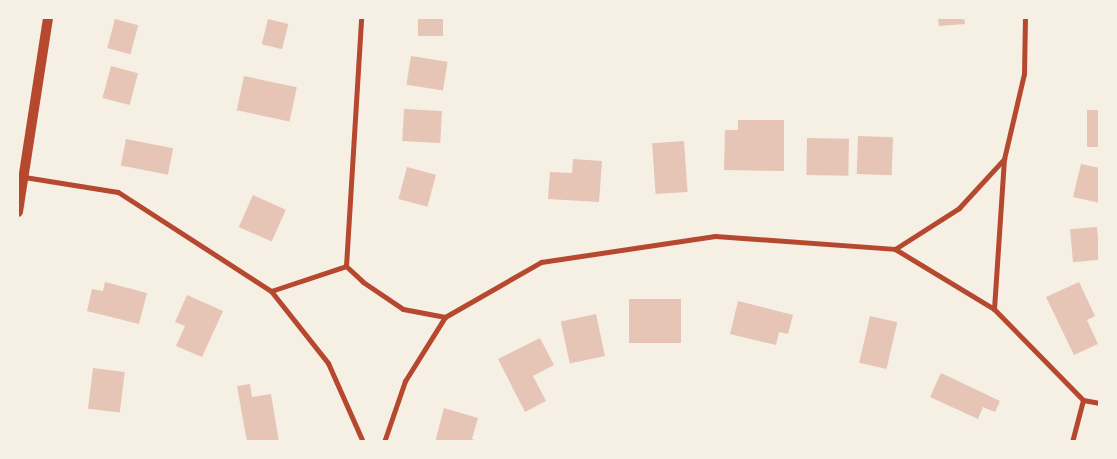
<!DOCTYPE html>
<html>
<head>
<meta charset="utf-8">
<style>
  body { margin:0 }
  #map { position:relative; width:1117px; height:459px; overflow:hidden; background:#f6efe4; font-family:Rubik,sans-serif }
  div>[style] { position:absolute }
  [style*='--x'] { left:calc(var(--x)*1px); top:calc(var(--y)*1px); width:calc(var(--w)*1px); rotate:calc(var(--a)*1deg) }
  .building>* { inset:0; background:#e6c5b7; transform-origin:0 0 }
  .minor>* { height:5px; margin:-2.5px; padding:0 2.5px; transform-origin:2.5px; border-radius:2.5px; background:#b5482f }
  .secondary>* { height:10px; margin:-5px; padding:0 5px; transform-origin:5px; border-radius:5px; background:#b5482f }
  span { translate:-50% -50%; white-space:nowrap; text-align:center; line-height:1.15; -webkit-text-stroke:4.5px #f6efe4; paint-order:stroke }
  .frame { position:absolute; inset:0; border:19px solid #f6efe4; pointer-events:none }
</style>
</head>
<body>
<div id="map">
  <div class="building">
    <div style="left:418px;top:18px;width:25px;height:18px"></div>
    <div style="clip-path:polygon(938px 18px,964px 18px,965px 24px,939px 26px)"></div>
    <div style="left:115px;top:19px;width:24px;height:30px;rotate:15deg"></div>
    <div style="left:268px;top:19px;width:21px;height:26px;rotate:14deg"></div>
    <div style="left:411px;top:56px;width:37px;height:29px;rotate:9deg"></div>
    <div style="left:111px;top:66px;width:28px;height:33px;rotate:15deg"></div>
    <div style="left:244px;top:76px;width:54px;height:35px;rotate:12deg"></div>
    <div style="left:404px;top:109px;width:38px;height:32px;rotate:3deg"></div>
    <div style="left:1100px;top:110px;width:37px;height:13px;rotate:90deg"></div>
    <div style="clip-path:polygon(738px 120px,784px 120px,784px 171px,724px 170px,725px 130px,738px 130px)"></div>
    <div style="left:858px;top:136px;width:35px;height:38px;rotate:2deg"></div>
    <div style="left:807px;top:138px;width:42px;height:37px;rotate:1deg"></div>
    <div style="left:126px;top:139px;width:48px;height:27px;rotate:11deg"></div>
    <div style="left:684px;top:141px;width:51px;height:32px;rotate:86deg"></div>
    <div style="clip-path:polygon(573px 159px,602px 161px,599px 202px,548px 199px,550px 172px,572px 173px)"></div>
    <div style="clip-path:polygon(1081px 164px,1100px 168px,1100px 203px,1073px 197px)"></div>
    <div style="left:407px;top:167px;width:30px;height:33px;rotate:15deg"></div>
    <div style="left:253px;top:195px;width:36px;height:35px;rotate:24deg"></div>
    <div style="left:1097px;top:227px;width:33px;height:27px;rotate:85deg"></div>
    <div style="clip-path:polygon(105px 282px,147px 293px,139px 324px,87px 311px,92px 289px,103px 291px)"></div>
    <div style="clip-path:polygon(1079px 282px,1095px 316px,1087px 320px,1098px 344px,1074px 355px,1046px 297px)"></div>
    <div style="clip-path:polygon(187px 295px,223px 311px,202px 357px,176px 346px,185px 326px,175px 322px)"></div>
    <div style="left:629px;top:299px;width:52px;height:44px"></div>
    <div style="clip-path:polygon(738px 301px,793px 315px,788px 334px,779px 332px,776px 345px,730px 334px)"></div>
    <div style="left:596px;top:314px;width:43px;height:36px;rotate:78deg"></div>
    <div style="left:870px;top:316px;width:28px;height:48px;rotate:13deg"></div>
    <div style="clip-path:polygon(540px 338px,554px 365px,533px 376px,546px 401px,525px 412px,498px 359px)"></div>
    <div style="left:93px;top:368px;width:32px;height:41px;rotate:7deg"></div>
    <div style="clip-path:polygon(941px 373px,1000px 401px,995px 412px,983px 407px,978px 419px,930px 397px)"></div>
    <div style="clip-path:polygon(250px 384px,252px 397px,271px 394px,279px 442px,247px 442px,237px 386px)"></div>
    <div style="clip-path:polygon(444px 408px,478px 418px,472px 439px,480px 442px,435px 442px)"></div>
  </div>
  <div class="minor">
    <div style="--x:18;--y:176;--w:101;--a:9.1"></div>
    <div style="--x:118;--y:192;--w:182;--a:32.9"></div>
    <div style="--x:271;--y:291;--w:92;--a:51.6"></div>
    <div style="--x:328;--y:363;--w:86;--a:66.1"></div>
    <div style="--x:895;--y:249;--w:76;--a:-32.6"></div>
    <div style="--x:959;--y:208;--w:67;--a:-47.4"></div>
    <div style="--x:346;--y:266;--w:23;--a:43"></div>
    <div style="--x:363;--y:282;--w:48;--a:34"></div>
    <div style="--x:403;--y:309;--w:43;--a:10.8"></div>
    <div style="--x:445;--y:317;--w:111;--a:-29.8"></div>
    <div style="--x:541;--y:262;--w:176;--a:-8.5"></div>
    <div style="--x:715;--y:236;--w:180;--a:4.1"></div>
    <div style="--x:895;--y:249;--w:116;--a:31.2"></div>
    <div style="--x:994;--y:309;--w:127;--a:45.6"></div>
    <div style="--x:346;--y:266;--w:248;--a:-86.5"></div>
    <div style="--x:271;--y:291;--w:79;--a:-18.4"></div>
    <div style="--x:994;--y:309;--w:150;--a:-86.2"></div>
    <div style="--x:1004;--y:159;--w:87;--a:-76.8"></div>
    <div style="--x:1024;--y:74;--w:56;--a:-89"></div>
    <div style="--x:1083;--y:400;--w:17;--a:10"></div>
    <div style="--x:384;--y:442;--w:65;--a:-71"></div>
    <div style="--x:405;--y:381;--w:75;--a:-58"></div>
    <div style="--x:1072;--y:442;--w:43;--a:-75.3"></div>
  </div>
  <div class="secondary">
    <div style="--x:18;--y:212;--w:196;--a:-81.2"></div>
  </div>
  <div class="frame"></div>
</div>
</body>
</html>
